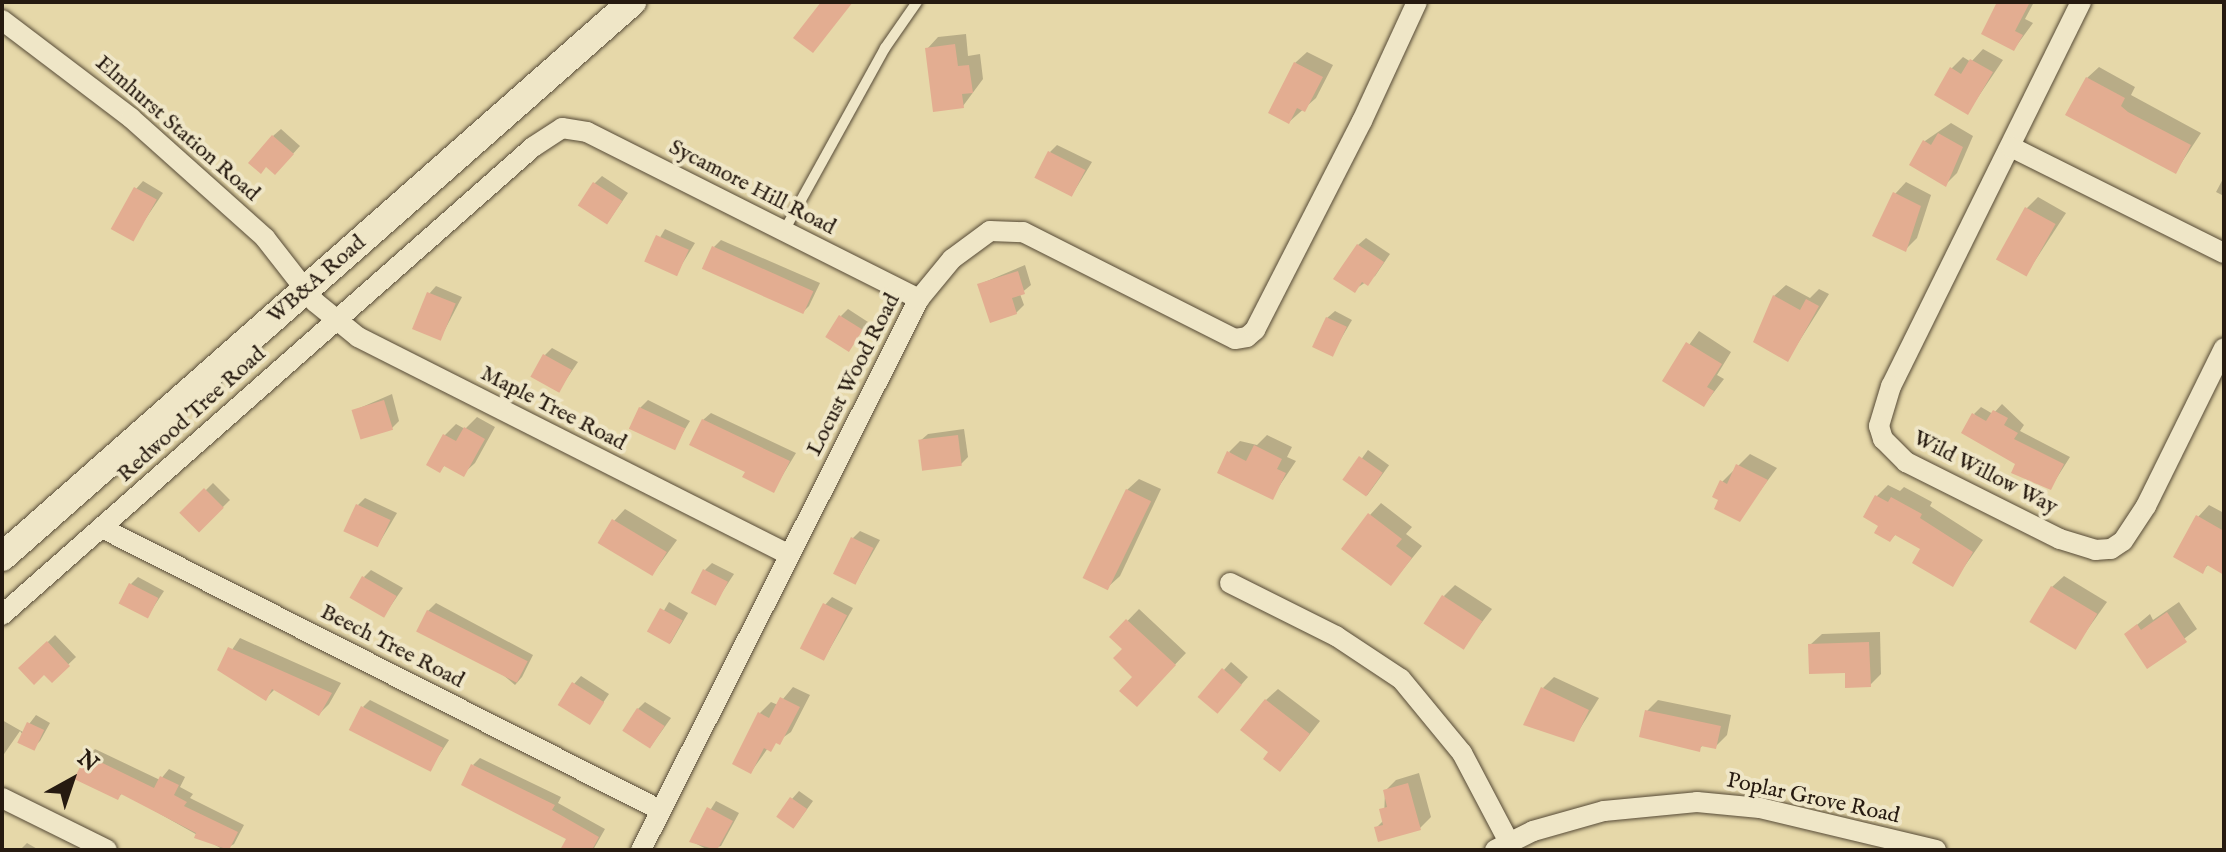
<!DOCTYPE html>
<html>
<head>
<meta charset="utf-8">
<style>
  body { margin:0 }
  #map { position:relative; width:2226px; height:852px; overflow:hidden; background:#e6d8a9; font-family:"IM FELL English",serif }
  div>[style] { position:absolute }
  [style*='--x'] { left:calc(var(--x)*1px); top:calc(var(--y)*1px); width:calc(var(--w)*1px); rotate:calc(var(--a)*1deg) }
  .shadow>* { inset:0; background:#0003; transform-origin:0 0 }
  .building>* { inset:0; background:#e3ad91; transform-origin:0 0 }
  .roads { filter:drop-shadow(0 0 2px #564a36) drop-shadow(0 0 2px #564a36) }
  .lane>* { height:10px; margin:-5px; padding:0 5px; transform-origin:5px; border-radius:5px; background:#efe6c7 }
  .street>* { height:20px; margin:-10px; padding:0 10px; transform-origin:10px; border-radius:10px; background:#efe6c7 }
  .secondary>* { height:28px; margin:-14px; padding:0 14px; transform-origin:14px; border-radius:14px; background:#efe6c7 }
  span { translate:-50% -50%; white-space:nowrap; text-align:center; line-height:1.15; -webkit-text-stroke:8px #efe6c7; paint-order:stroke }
  .street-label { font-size:22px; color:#261a10 }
  .frame { position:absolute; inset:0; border:4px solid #261a10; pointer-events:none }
  .north { position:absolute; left:32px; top:740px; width:80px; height:80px; -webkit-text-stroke:6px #efe6c7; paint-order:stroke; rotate:40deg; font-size:22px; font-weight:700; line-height:32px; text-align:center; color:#261a10 }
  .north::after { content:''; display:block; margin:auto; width:28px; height:36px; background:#261a10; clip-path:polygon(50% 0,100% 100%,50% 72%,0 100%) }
</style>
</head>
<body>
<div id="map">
  <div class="shadow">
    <div style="clip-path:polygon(2000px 2px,2034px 2px,2025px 19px,2033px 23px,2014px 49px)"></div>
    <div style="clip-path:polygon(966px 34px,968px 56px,980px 54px,983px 79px,963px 106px,927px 49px,938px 37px)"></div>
    <div style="clip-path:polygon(1983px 49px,2003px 60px,1968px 112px,1951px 69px,1963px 57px,1971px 62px)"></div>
    <div style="clip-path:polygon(1307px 52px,1333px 65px,1316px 98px,1289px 122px,1295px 63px)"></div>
    <div style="clip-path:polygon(2099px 67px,2135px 87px,2131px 95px,2201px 133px,2176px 171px,2087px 78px)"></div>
    <div style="clip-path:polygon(1951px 123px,1973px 136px,1957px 173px,1946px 184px,1911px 164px,1925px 141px)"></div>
    <div style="clip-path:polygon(281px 129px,300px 146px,282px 166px,273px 136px)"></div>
    <div style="clip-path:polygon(1057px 145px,1092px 162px,1072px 195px,1050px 152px)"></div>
    <div style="clip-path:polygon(602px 176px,628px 193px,608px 222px,594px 184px)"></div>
    <div style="clip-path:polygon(2224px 177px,2224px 196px,2216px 192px)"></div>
    <div style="clip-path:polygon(143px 181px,163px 193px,132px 239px,136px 189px)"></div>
    <div style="clip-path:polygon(1906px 182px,1931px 195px,1917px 238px,1905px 250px,1895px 194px)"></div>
    <div style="clip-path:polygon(2038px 197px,2066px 213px,2027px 273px,2027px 208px)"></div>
    <div style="clip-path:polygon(665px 229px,695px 243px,676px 274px,647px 260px)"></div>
    <div style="clip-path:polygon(1366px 238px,1390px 254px,1375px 276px,1354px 290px,1358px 245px)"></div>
    <div style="clip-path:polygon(721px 240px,820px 283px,809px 306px,802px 313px,714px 247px)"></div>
    <div style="clip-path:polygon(1025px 265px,1031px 285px,1020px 294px,1024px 305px,1016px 313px,980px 284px)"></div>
    <div style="clip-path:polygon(1786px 285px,1810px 298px,1819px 289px,1829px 294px,1788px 359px,1774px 296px)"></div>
    <div style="clip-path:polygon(436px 286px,462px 297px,440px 339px,429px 294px)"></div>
    <div style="clip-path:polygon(848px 309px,868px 322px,849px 349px,841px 316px)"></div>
    <div style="clip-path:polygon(1335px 311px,1352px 320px,1332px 354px,1327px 318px)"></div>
    <div style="clip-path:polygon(1699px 331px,1731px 352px,1717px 375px,1724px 379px,1704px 405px,1664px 380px)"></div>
    <div style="clip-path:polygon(552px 348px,578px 362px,559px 390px,545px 355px)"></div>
    <div style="clip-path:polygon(392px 394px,399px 421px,392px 428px,355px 410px)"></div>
    <div style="clip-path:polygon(648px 400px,690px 421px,674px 447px,640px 408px)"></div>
    <div style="clip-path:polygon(2002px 404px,2024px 425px,2020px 431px,2070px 457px,2051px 487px,2018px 463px,1974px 414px,1981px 407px,1993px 414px)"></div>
    <div style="clip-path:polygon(711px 413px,796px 453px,773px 491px,747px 471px,703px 420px)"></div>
    <div style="clip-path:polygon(477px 417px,495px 427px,475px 463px,463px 474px,446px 464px,440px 470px,444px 436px,456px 424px,465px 429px)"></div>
    <div style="clip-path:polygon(964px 429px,968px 457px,961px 464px,920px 441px,928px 434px)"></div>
    <div style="clip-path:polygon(1267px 435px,1292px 447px,1287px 457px,1296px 461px,1272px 497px,1229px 452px,1240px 441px,1257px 445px,1290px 465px,1257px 445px)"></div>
    <div style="left:1368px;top:450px;width:26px;height:37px;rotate:36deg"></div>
    <div style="clip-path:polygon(1750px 454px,1777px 468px,1739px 519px,1722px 482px)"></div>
    <div style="clip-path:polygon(1139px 479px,1161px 489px,1120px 576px,1108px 587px,1127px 490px)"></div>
    <div style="left:213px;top:483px;width:24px;height:43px;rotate:45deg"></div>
    <div style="clip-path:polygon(1888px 485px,1900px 491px,1904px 487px,1932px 502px,1930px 506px,1983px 540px,1952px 584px,1923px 548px,1896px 534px,1890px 540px,1881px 525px,1877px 496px)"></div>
    <div style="clip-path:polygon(365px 498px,397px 513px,378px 545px,358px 505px)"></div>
    <div style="clip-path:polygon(1381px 503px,1412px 527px,1406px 534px,1422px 546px,1391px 584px,1370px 515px)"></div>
    <div style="clip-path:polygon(2209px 505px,2224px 513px,2224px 568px,2209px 564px,2202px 571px,2198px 517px)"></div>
    <div style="clip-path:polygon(625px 509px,677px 540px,654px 572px,614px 521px)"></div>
    <div style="clip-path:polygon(860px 531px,880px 540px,856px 582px,853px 538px)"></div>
    <div style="clip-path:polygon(712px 563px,734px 574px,715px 603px,705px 570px)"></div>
    <div style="clip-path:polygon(371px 570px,403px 588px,385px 614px,364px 577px)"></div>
    <div style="clip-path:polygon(2064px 576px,2107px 602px,2075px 647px,2052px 587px)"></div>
    <div style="clip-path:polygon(138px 577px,164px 591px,147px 617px,131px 584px)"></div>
    <div style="clip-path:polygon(1455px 585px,1492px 609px,1463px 647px,1444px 596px)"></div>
    <div style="clip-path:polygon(832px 597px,853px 608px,824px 659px,825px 605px)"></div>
    <div style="left:669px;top:602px;width:22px;height:35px;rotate:30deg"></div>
    <div style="clip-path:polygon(2179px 602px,2197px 629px,2148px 666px,2126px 634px,2150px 614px,2153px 620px)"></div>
    <div style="clip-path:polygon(436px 603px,533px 655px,522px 677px,515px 685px,428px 611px)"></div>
    <div style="clip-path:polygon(1139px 609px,1186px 653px,1148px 693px,1125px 649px,1112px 637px)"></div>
    <div style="clip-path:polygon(1880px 632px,1881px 674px,1870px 685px,1810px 645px,1822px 634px)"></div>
    <div style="clip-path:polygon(55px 635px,76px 657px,52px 680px,44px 672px,21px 668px)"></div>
    <div style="clip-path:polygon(240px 638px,341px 683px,329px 704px,319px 714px,275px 689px,266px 698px,219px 669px)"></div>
    <div style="clip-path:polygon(1231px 662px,1248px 677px,1224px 704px,1200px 697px)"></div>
    <div style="clip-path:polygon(581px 676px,609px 694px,589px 723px,574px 684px)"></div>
    <div style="clip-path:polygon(1554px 677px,1599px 698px,1573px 740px,1543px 688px)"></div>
    <div style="clip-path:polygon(793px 687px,810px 695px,791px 732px,768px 748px,751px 772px,760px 713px,771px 702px,778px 705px)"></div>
    <div style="clip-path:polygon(1278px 689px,1320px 721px,1291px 758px,1271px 752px,1266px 700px)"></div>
    <div style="clip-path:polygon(370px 700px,449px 740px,430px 769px,363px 707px)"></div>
    <div style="clip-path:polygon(1658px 700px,1731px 715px,1727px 735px,1715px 747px,1704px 744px,1699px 749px,1647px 711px)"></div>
    <div style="clip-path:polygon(645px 702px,671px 718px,651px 746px,638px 709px)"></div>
    <div style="clip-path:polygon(36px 715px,50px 723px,40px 741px,33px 748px,20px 731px,2px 757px,2px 720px,23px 732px)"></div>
    <div style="clip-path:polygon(95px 749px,160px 780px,169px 769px,185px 777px,180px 787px,193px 794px,190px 798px,244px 825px,234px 844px,224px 850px,123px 793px,117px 798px,88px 756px)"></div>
    <div style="clip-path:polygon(480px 758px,561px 797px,558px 803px,605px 829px,593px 850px,572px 850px,569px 838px,473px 765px)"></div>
    <div style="clip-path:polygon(1419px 773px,1431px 817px,1420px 828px,1376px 828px,1384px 820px,1385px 791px,1396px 780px)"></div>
    <div style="clip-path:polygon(799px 791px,813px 801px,794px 827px,792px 799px)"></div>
    <div style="clip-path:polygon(716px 801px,739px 813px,721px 846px,708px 850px,691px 841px)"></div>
    <div style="clip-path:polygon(27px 843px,39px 850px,20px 850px)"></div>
  </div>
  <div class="building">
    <div style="clip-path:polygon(821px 2px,853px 2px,813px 53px,793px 38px)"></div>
    <div style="clip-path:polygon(1997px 2px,2030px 2px,2015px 31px,2023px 35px,2014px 51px,1981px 34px)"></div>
    <div style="clip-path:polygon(955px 44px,958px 66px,969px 65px,973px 93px,962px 94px,964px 108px,933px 112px,925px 48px)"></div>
    <div style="clip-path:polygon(1970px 59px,1993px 72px,1968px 115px,1934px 95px,1950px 67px,1961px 74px)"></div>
    <div style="clip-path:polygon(1294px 62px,1323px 77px,1305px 112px,1297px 108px,1289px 124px,1268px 113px)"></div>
    <div style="clip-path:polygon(2086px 77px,2125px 98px,2121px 106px,2128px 112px,2191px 145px,2176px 174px,2065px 115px)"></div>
    <div style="clip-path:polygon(1938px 133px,1963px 147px,1946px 187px,1909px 165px,1923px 140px,1931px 145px)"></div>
    <div style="clip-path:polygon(272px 135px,294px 154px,275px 175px,266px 167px,261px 174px,248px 163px)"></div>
    <div style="left:1048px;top:151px;width:42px;height:30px;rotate:27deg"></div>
    <div style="left:593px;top:182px;width:35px;height:28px;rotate:33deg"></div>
    <div style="left:134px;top:187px;width:26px;height:48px;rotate:29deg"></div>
    <div style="clip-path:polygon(1893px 192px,1921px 206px,1906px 252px,1872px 236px)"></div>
    <div style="left:2025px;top:207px;width:35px;height:60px;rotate:29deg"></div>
    <div style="left:656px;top:235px;width:36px;height:29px;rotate:24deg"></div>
    <div style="clip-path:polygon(1357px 244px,1384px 262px,1368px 286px,1362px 282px,1355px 293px,1333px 279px)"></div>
    <div style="left:712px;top:246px;width:111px;height:25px;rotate:24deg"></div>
    <div style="clip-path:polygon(1018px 271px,1025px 294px,1012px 298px,1017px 314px,990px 323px,977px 284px)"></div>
    <div style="left:427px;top:292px;width:31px;height:40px;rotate:22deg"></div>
    <div style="clip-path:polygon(1773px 295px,1800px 310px,1806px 299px,1819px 306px,1788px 362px,1753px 342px)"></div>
    <div style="left:839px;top:315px;width:28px;height:26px;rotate:32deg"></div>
    <div style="left:1326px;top:317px;width:23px;height:33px;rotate:25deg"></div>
    <div style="clip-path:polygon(1686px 342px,1722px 364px,1707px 387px,1714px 391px,1704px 407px,1662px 381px)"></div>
    <div style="left:543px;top:354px;width:33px;height:26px;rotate:29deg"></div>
    <div style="left:384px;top:400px;width:31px;height:34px;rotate:73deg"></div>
    <div style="left:639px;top:407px;width:51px;height:24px;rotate:25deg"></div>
    <div style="clip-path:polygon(1993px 410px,2008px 418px,2004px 425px,2018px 433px,2014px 439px,2064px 464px,2051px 490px,2011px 473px,2015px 464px,1961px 433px,1972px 413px,1986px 421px)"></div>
    <div style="clip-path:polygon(702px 419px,790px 461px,774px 493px,742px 477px,745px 472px,689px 445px)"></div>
    <div style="clip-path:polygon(464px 427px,485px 439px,464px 477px,444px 466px,440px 473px,426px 465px,443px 434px,456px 441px)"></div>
    <div style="left:958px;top:435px;width:31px;height:40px;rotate:83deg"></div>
    <div style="clip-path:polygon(1254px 445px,1282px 459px,1277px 469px,1286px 473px,1273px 500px,1217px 473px,1227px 451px,1246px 461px)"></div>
    <div style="left:1359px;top:456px;width:29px;height:29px;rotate:35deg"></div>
    <div style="clip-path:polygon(1736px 464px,1768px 480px,1740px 522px,1714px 509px,1718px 500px,1712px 497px,1720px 480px,1727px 484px)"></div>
    <div style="left:204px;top:488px;width:28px;height:35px;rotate:45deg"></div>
    <div style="left:1126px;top:489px;width:28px;height:99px;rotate:26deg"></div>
    <div style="clip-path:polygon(1875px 495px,1888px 502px,1891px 497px,1922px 514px,1920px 518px,1973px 552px,1953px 587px,1912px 563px,1920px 549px,1895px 535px,1890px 542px,1874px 533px,1878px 526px,1863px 517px)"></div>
    <div style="left:356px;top:504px;width:38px;height:30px;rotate:25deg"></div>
    <div style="clip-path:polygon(1368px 513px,1402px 539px,1396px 546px,1412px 558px,1391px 586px,1341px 549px)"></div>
    <div style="clip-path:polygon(2196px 515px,2224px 531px,2224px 575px,2207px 565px,2203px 574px,2173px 557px)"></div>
    <div style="left:612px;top:519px;width:64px;height:28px;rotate:31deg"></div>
    <div style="left:851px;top:537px;width:25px;height:41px;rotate:26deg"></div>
    <div style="left:703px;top:569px;width:28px;height:27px;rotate:27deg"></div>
    <div style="left:362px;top:576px;width:40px;height:25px;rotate:30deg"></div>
    <div style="left:129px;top:583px;width:33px;height:23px;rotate:27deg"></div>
    <div style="left:2051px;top:586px;width:54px;height:42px;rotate:31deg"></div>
    <div style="left:1442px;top:595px;width:48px;height:34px;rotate:33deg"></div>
    <div style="left:823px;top:603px;width:27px;height:51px;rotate:27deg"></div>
    <div style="left:660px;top:608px;width:26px;height:27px;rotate:29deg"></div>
    <div style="left:427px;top:610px;width:113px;height:24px;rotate:27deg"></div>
    <div style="clip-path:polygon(2167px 612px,2187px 642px,2147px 669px,2124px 634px,2137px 624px,2141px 630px)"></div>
    <div style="clip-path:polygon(1126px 619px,1176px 665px,1137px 707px,1119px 691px,1132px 677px,1113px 658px,1122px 649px,1109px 637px)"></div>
    <div style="clip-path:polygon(47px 641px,70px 666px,52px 683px,44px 675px,34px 685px,18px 668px)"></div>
    <div style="clip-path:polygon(1869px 642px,1871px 687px,1845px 688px,1845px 673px,1809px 674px,1808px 644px)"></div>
    <div style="clip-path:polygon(228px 647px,332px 693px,319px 716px,272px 689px,266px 701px,217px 670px)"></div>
    <div style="left:1222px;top:668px;width:26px;height:38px;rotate:40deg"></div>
    <div style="left:572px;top:682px;width:38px;height:27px;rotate:32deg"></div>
    <div style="clip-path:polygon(1541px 687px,1589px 710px,1574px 742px,1523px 725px)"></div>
    <div style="clip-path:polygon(780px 697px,800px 707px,780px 745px,776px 743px,771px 752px,764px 748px,751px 774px,732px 764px,758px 712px,769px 718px)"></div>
    <div style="clip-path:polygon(1265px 699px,1310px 734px,1280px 772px,1263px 759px,1268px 752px,1240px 730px)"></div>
    <div style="left:361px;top:706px;width:92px;height:27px;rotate:27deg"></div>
    <div style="left:637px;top:708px;width:33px;height:27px;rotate:33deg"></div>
    <div style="clip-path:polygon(1645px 710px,1721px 726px,1716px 749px,1701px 746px,1700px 752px,1639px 737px)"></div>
    <div style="left:27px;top:722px;width:19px;height:23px;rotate:25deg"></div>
    <div style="clip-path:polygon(86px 755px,154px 788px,160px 776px,179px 785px,174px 795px,187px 802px,184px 806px,238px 832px,229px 850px,194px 838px,196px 833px,121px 794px,118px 800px,74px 779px)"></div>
    <div style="clip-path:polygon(471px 764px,555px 805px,552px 810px,599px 837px,592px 850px,560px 850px,566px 839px,461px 785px)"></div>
    <div style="clip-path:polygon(1408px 783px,1421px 830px,1378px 842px,1374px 827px,1383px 825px,1379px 809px,1387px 807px,1383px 790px)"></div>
    <div style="left:790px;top:797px;width:21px;height:24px;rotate:35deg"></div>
    <div style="clip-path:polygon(707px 807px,733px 821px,717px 850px,689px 842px)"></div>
  </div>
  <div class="roads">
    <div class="lane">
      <div style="--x:784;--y:231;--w:209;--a:-61.1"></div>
      <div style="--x:885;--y:48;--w:56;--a:-55.2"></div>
    </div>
    <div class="street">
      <div style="--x:2081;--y:2;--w:428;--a:116.3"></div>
      <div style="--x:1891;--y:386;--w:42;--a:106.7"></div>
      <div style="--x:1879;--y:426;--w:14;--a:73"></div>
      <div style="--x:1883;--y:439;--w:33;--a:45"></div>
      <div style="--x:1906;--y:462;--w:172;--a:26.6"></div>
      <div style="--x:2060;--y:539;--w:37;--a:17"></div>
      <div style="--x:2095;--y:550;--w:16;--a:-4"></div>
      <div style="--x:2111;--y:549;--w:14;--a:-34"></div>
      <div style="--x:2123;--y:541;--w:42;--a:-56.7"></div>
      <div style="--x:2146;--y:506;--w:176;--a:-63.7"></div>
      <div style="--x:2;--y:20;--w:162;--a:37.2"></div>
      <div style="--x:131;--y:118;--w:180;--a:41.8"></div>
      <div style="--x:265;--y:238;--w:81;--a:52"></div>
      <div style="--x:315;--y:302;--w:55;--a:39.1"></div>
      <div style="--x:358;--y:337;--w:483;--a:26.8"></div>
      <div style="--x:2011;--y:147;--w:238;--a:26.5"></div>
      <div style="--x:102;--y:528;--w:625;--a:26.81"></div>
      <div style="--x:1230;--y:583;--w:119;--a:26.6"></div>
      <div style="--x:1336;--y:636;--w:78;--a:33.5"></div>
      <div style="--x:1401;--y:679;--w:96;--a:50.5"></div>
      <div style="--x:1462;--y:753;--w:101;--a:62.2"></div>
      <div style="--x:2;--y:615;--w:708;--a:-41.39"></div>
      <div style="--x:533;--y:147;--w:35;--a:-33"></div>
      <div style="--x:562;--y:128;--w:25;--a:9"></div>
      <div style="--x:587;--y:132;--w:372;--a:26.7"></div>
      <div style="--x:2;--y:798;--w:117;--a:26.3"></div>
      <div style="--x:641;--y:850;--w:617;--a:-63.23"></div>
      <div style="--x:919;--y:299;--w:52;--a:-50.5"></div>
      <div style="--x:952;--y:259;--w:47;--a:-36.4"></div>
      <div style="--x:990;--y:231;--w:33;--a:2"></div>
      <div style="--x:1023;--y:232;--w:237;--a:26.8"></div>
      <div style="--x:1235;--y:339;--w:12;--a:-9"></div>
      <div style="--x:1247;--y:337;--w:11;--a:-41"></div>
      <div style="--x:1255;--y:330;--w:235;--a:-62.9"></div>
      <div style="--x:1362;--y:121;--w:131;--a:-65.2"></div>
      <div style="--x:1495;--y:850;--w:42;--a:-26.6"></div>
      <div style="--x:1533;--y:831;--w:74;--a:-15.7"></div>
      <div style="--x:1604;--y:811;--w:93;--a:-5.5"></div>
      <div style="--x:1697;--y:802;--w:63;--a:5.4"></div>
      <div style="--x:1760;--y:808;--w:181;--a:13.4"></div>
    </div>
    <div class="secondary">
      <div style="--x:2;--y:557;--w:840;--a:-41.38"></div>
    </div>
  </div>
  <div class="street-label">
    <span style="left:177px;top:129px;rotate:41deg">Elmhurst Station Road</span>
    <span style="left:752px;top:188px;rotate:27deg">Sycamore Hill Road</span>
    <span style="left:317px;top:280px;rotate:-41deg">WB&amp;A Road</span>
    <span style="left:854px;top:375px;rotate:-63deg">Locust Wood Road</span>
    <span style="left:553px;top:409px;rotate:27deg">Maple Tree Road</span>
    <span style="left:192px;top:415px;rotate:-42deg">Redwood Tree Road</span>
    <span style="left:1985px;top:473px;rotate:27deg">Wild Willow Way</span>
    <span style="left:392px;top:647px;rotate:27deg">Beech Tree Road</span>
    <span style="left:1813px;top:799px;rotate:12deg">Poplar Grove Road</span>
  </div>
  <div class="frame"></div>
  <div class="north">N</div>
</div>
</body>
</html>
